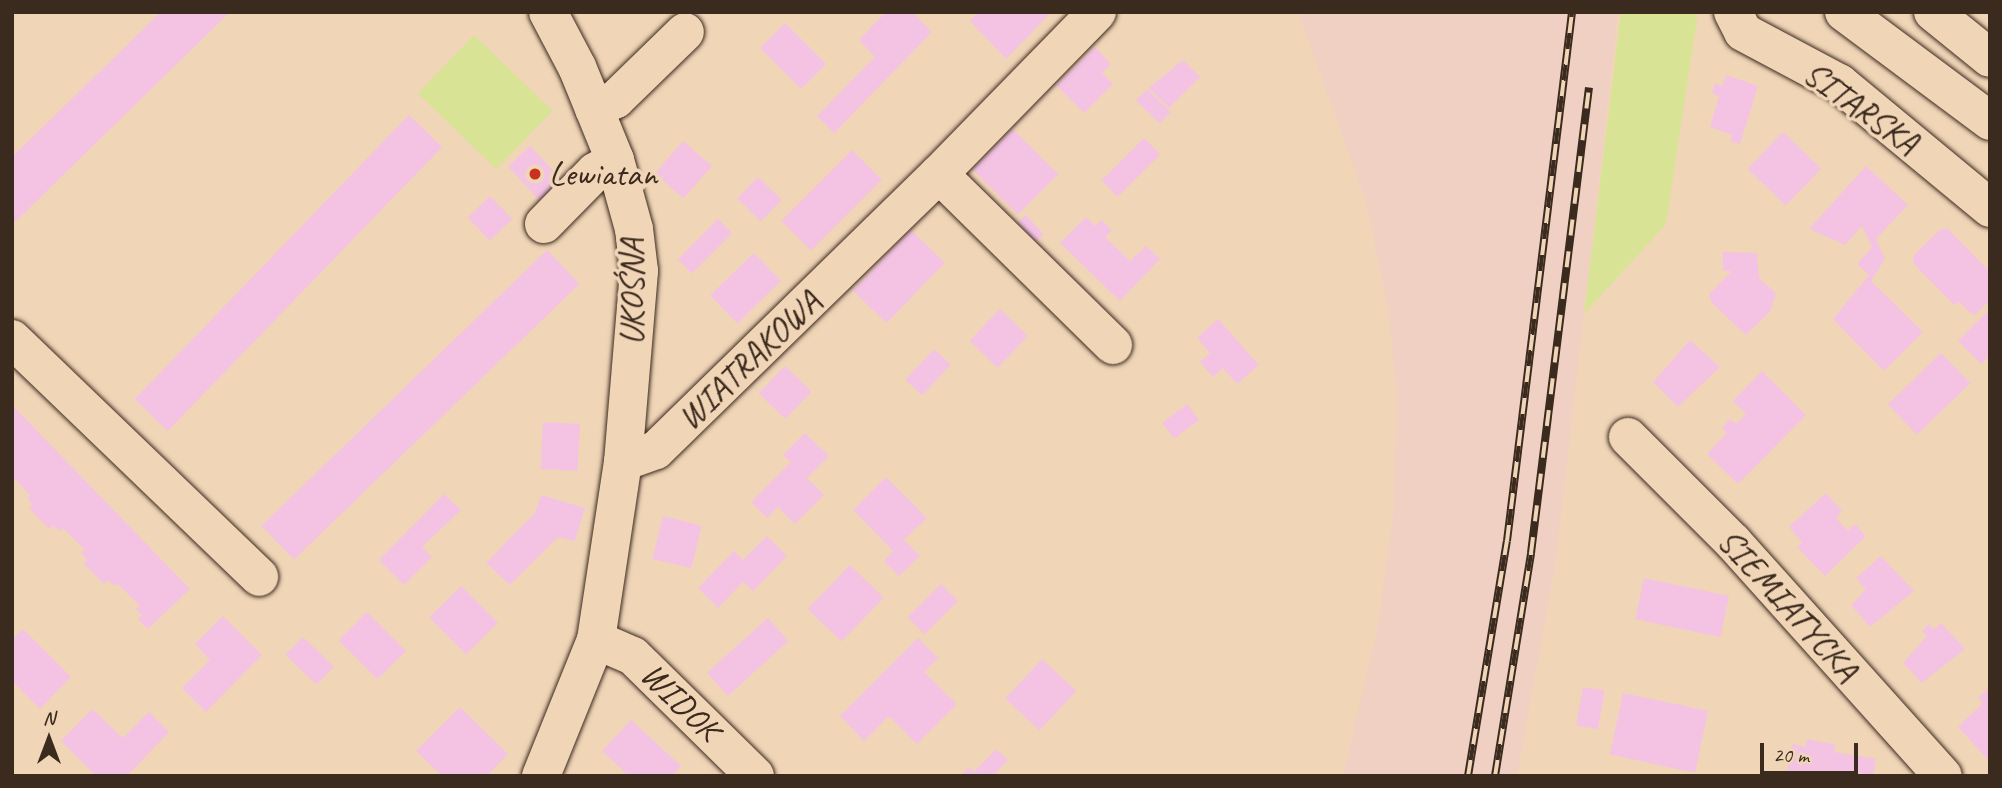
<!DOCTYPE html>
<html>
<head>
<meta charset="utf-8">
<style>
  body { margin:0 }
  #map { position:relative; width:2002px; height:788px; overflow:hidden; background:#f0d5b7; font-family:Caveat,sans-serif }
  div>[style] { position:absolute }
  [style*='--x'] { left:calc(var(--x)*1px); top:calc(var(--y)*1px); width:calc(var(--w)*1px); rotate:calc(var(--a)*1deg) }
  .built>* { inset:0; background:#f1d0c4 }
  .green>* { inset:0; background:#d8e396; transform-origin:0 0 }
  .building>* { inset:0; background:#f4c3e3; transform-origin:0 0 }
  .roads { filter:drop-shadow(0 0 2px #3b2a1e) drop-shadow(0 0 2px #3b2a1e) }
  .minor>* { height:38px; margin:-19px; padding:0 19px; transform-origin:19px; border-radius:19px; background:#f0d5b7 }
  .rail>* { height:8px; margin-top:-4px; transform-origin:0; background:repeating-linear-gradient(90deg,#f0d5b7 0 16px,#3b2a1e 0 32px); box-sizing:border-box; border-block:2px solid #3b2a1e }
  .dots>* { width:19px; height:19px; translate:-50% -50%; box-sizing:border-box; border:4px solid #f0d5b7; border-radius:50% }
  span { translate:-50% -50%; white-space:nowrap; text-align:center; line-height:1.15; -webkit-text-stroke:7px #f0d5b7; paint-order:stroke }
  .street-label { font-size:35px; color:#3b2a1e }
  .poi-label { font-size:35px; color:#3b2a1e }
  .left { translate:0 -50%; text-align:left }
  .frame { position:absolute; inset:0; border:14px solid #3b2a1e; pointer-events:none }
  .north { position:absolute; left:14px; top:704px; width:70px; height:70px; -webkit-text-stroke:5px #f0d5b7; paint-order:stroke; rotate:0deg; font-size:19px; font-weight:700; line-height:28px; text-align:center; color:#3b2a1e }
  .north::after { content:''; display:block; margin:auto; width:24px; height:32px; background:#3b2a1e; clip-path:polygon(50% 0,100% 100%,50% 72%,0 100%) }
  .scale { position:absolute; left:1760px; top:743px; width:98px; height:32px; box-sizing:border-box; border:4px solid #3b2a1e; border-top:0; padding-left:9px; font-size:21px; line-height:24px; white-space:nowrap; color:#3b2a1e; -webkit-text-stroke:5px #f0d5b7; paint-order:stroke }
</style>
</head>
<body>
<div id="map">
  <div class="built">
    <div style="clip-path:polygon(1298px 12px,1618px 12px,1556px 559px,1517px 776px,1343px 776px,1378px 625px,1393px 516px,1397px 397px,1388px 307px,1365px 198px)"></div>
  </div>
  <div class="green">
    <div style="clip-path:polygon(1621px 12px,1698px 12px,1666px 224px,1584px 314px)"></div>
    <div style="left:474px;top:35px;width:109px;height:81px;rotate:44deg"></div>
  </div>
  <div class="building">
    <div style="clip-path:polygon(161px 12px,230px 12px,12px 225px,12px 157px)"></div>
    <div style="clip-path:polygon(886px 12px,912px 12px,932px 32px,834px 133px,817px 116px,875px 57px,859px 40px)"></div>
    <div style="clip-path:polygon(978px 12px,995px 13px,1052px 12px,1006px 59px,970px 21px)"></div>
    <div style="left:785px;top:23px;width:58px;height:35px;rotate:45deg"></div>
    <div style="clip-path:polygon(1095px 47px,1111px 64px,1102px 73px,1113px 84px,1084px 113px,1056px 85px)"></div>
    <div style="clip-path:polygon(1183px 60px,1200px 77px,1169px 108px,1149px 88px)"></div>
    <div style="clip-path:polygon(1726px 75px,1758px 86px,1740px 144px,1730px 141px,1732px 135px,1710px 127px,1719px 96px,1712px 93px,1715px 83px,1722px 86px)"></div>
    <div style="left:1147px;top:89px;width:33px;height:16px;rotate:44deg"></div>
    <div style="left:409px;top:115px;width:46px;height:395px;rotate:44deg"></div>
    <div style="left:1013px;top:129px;width:64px;height:57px;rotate:45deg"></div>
    <div style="left:1783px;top:132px;width:53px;height:51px;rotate:44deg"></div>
    <div style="left:1144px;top:138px;width:23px;height:60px;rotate:45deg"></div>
    <div style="left:683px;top:141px;width:38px;height:43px;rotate:41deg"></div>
    <div style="left:530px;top:146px;width:47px;height:30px;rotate:47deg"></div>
    <div style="left:852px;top:150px;width:42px;height:100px;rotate:45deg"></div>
    <div style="clip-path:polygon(1866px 166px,1908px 205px,1876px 239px,1885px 259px,1871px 281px,1923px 332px,1884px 371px,1833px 319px,1869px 275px,1857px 264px,1872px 247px,1862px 226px,1845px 245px,1809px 229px)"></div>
    <div style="left:758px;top:177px;width:33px;height:30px;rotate:44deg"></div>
    <div style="left:490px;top:196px;width:32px;height:31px;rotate:46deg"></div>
    <div style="left:1026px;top:215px;width:26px;height:25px;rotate:47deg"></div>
    <div style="clip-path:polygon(1086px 217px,1095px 226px,1101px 220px,1112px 230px,1105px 237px,1130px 261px,1146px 246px,1160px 259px,1120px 301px,1060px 243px)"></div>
    <div style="left:718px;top:219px;width:20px;height:57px;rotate:45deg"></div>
    <div style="clip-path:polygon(1941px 229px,1948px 229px,1989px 271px,1990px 300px,1974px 316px,1959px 302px,1954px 305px,1913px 263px,1914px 255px)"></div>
    <div style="left:911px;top:230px;width:47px;height:84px;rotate:44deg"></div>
    <div style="left:547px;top:250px;width:47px;height:397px;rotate:46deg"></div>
    <div style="clip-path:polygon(1723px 252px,1757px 253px,1759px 278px,1776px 293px,1771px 310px,1746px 335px,1712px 303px,1709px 294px,1732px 271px,1723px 271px)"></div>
    <div style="left:754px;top:253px;width:39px;height:61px;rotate:46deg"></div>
    <div style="left:1000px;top:309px;width:39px;height:44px;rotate:44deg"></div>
    <div style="clip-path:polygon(1990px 309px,1990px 355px,1981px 364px,1958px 341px)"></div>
    <div style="clip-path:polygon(1218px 319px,1259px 365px,1237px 384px,1223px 368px,1213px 377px,1200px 362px,1210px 353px,1197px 338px)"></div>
    <div style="clip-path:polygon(1690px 340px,1720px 367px,1678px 407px,1653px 382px)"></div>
    <div style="left:934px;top:349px;width:23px;height:42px;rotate:43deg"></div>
    <div style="left:1941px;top:353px;width:42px;height:74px;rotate:46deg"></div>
    <div style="left:785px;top:366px;width:37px;height:38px;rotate:44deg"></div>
    <div style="clip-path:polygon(1762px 371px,1806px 415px,1738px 484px,1707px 454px,1727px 433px,1722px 428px,1730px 419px,1736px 424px,1746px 414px,1733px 401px)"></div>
    <div style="left:1187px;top:404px;width:20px;height:31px;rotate:53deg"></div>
    <div style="clip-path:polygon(12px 405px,190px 589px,148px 629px,138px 619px,142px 615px,136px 609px,139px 605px,117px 583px,114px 586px,108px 580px,104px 584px,84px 564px,87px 559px,81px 553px,85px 550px,63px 528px,59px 531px,53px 525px,49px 529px,29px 508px,33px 504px,27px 498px,30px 495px,12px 476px)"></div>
    <div style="left:543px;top:422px;width:37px;height:47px;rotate:3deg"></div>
    <div style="clip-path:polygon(805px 433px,829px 456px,807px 478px,824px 495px,795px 524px,778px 507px,767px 518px,751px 502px,791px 462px,783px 455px)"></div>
    <div style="clip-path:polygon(886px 477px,927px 518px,904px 540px,920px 556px,899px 576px,884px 561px,893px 551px,853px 510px)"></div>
    <div style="clip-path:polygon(1826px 493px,1842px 511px,1836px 518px,1848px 531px,1855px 524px,1866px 536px,1825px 576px,1797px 547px,1802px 543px,1789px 527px)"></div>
    <div style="clip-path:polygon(444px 494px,461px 510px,422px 547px,432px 557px,404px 585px,379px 560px)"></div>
    <div style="clip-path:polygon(541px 495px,585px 508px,575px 541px,558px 537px,510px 585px,486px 563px,535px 513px)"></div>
    <div style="left:663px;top:516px;width:40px;height:44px;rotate:14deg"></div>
    <div style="clip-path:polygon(767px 536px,787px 556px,753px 591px,743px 582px,718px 608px,698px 588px,734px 551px,743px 560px)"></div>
    <div style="clip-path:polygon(1881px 556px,1914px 591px,1870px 627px,1851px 605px,1866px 589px,1856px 578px)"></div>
    <div style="left:850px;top:565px;width:47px;height:61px;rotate:44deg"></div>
    <div style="left:1644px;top:578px;width:87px;height:42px;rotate:12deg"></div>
    <div style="left:941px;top:584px;width:24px;height:47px;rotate:45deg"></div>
    <div style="left:461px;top:586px;width:52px;height:45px;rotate:45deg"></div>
    <div style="left:367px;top:612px;width:55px;height:40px;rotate:45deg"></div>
    <div style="clip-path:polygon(223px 616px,262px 655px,206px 712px,182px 688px,210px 660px,195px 644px)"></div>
    <div style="left:768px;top:618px;width:31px;height:82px;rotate:48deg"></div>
    <div style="clip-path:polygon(1941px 623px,1965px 649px,1922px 683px,1903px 663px,1927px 636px,1922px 631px,1929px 624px,1934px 629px)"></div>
    <div style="clip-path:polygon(23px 629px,71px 677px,40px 709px,12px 681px,12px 640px)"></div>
    <div style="left:303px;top:637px;width:43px;height:25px;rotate:44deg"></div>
    <div style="clip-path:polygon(918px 638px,938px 658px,924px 672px,957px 704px,917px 744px,889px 716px,864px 741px,840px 716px)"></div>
    <div style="left:1042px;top:659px;width:47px;height:54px;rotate:43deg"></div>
    <div style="left:1583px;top:687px;width:22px;height:39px;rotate:10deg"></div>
    <div style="clip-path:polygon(1990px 687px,1990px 762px,1958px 727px,1983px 703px,1978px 698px)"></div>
    <div style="left:1623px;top:693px;width:87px;height:63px;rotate:12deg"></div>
    <div style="clip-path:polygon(460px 707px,508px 754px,487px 776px,442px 776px,416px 751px)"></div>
    <div style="clip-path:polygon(92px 709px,123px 738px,149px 712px,169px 732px,127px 776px,96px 776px,61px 741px)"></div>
    <div style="clip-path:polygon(631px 720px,681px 766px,672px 776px,629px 776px,602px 751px)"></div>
    <div style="clip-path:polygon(1807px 739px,1836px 745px,1834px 752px,1876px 759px,1873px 776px,1786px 776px,1792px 744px,1806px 747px)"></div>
    <div style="clip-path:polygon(996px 749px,1008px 760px,993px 776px,960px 776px,969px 767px,974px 772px)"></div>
  </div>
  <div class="roads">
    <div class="minor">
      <div style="--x:1733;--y:12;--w:22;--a:63"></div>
      <div style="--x:1743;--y:32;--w:109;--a:28"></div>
      <div style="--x:1839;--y:83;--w:196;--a:39.6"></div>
      <div style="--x:1844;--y:12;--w:182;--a:36.7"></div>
      <div style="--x:1933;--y:12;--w:73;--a:38.9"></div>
      <div style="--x:594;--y:109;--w:24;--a:-24"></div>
      <div style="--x:616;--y:99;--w:96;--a:-44.2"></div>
      <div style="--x:939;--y:174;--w:244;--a:44.5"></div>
      <div style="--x:544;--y:224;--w:73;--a:-45.6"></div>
      <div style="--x:595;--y:172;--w:23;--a:-31"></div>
      <div style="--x:12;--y:339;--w:343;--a:43.9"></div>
      <div style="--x:1628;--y:437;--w:148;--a:45"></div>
      <div style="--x:1733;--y:542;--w:314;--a:48.1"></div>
      <div style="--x:623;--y:462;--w:35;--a:-20"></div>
      <div style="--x:656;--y:450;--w:395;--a:-44.3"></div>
      <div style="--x:939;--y:174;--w:226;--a:-45.7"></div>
      <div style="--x:596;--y:640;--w:40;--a:23.4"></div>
      <div style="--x:633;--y:656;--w:171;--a:44.5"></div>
      <div style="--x:541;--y:776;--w:147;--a:-68"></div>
      <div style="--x:596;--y:640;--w:180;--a:-81.4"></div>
      <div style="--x:623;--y:462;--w:192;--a:-85.2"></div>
      <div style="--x:639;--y:271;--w:42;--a:-96.8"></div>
      <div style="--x:634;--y:229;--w:72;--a:-105.4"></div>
      <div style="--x:615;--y:160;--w:100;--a:-112.2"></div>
      <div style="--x:577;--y:67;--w:62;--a:-117.8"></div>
    </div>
  </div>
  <div class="rail">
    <div style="--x:1468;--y:776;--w:238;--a:-80.6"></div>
    <div style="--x:1507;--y:541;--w:533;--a:-82.99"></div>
    <div style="--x:1495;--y:776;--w:226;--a:-80.8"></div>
    <div style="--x:1531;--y:553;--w:469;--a:-82.9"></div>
  </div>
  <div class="dots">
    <div style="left:535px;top:174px;background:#c8321e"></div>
  </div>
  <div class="street-label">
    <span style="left:1861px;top:108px;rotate:36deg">SITARSKA</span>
    <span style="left:632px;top:292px;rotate:-90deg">UKOŚNA</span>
    <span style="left:749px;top:360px;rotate:-44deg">WIATRAKOWA</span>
    <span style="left:1788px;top:605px;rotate:48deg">SIEMIATYCKA</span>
    <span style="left:680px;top:702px;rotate:45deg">WIDOK</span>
  </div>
  <div class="poi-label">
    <span class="left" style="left:549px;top:174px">Lewiatan</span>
  </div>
  <div class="frame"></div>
  <div class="north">N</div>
  <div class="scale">20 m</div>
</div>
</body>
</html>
